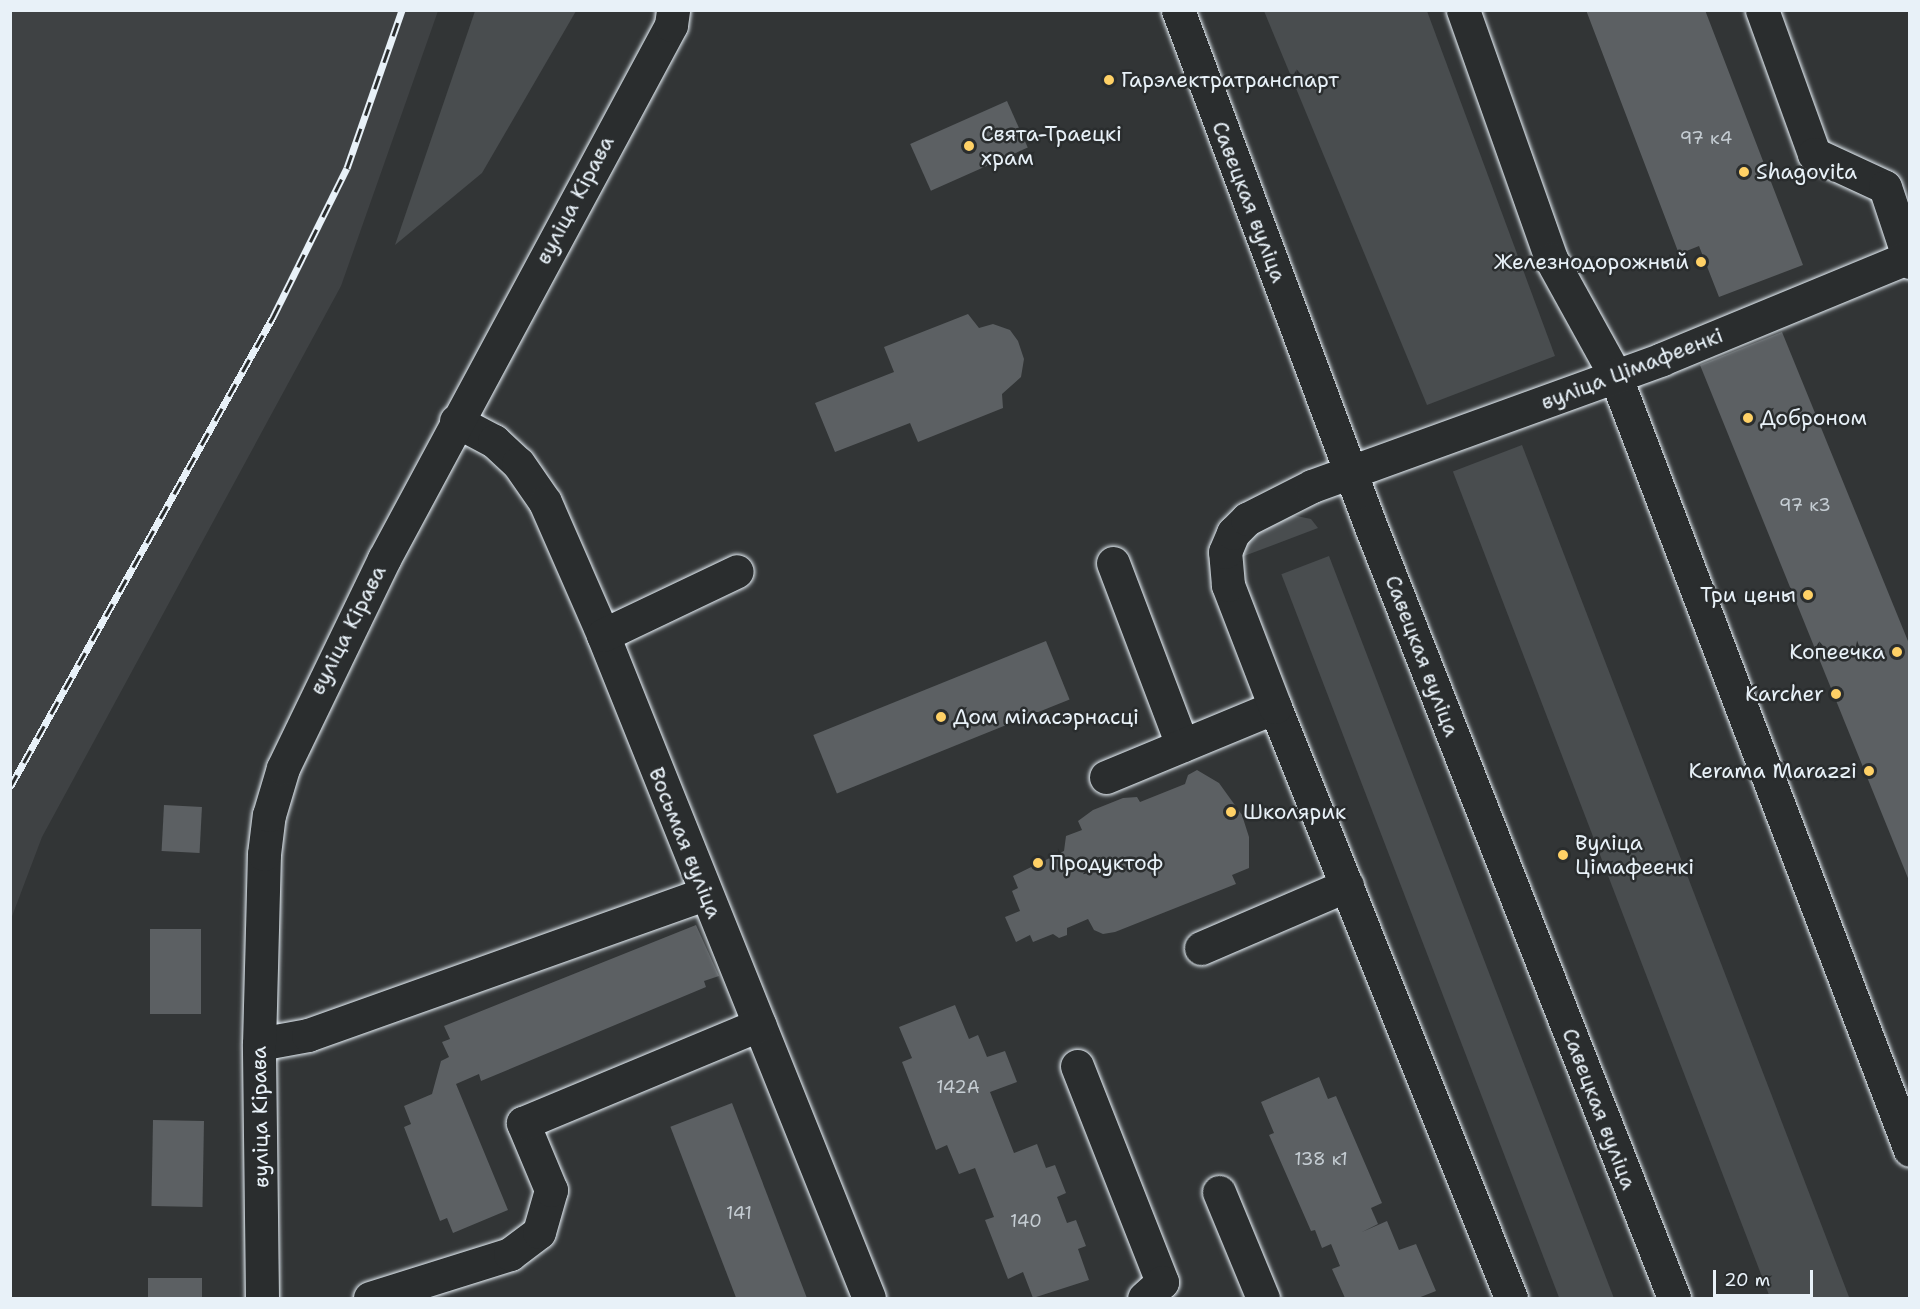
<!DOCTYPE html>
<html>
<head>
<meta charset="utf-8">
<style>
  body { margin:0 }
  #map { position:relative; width:1920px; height:1309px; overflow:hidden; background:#323536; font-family:"Shantell Sans",sans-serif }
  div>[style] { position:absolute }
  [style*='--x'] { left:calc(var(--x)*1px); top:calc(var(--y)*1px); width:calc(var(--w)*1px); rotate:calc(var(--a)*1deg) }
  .built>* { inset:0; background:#3f4244 }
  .green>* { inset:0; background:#494d4f; transform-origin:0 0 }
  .building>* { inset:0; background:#5c6063; transform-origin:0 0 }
  .roads { filter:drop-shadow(0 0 2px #e8f1f8) drop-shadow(0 0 2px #e8f1f8) }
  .minor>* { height:33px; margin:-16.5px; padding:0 16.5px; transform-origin:16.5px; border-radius:16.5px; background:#2a2d2e }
  .major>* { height:33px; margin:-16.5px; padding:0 16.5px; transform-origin:16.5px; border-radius:16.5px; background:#2a2d2e }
  .rail>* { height:7px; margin-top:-3.5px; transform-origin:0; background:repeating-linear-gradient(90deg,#2a2d2e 0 14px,#e8f1f8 0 28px); box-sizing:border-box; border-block:2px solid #e8f1f8 }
  .dots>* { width:16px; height:16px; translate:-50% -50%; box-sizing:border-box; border:3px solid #2a2d2e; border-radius:50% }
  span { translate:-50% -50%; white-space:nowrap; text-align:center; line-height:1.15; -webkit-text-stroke:5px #2a2d2e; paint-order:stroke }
  .number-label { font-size:18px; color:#c5cdd3 }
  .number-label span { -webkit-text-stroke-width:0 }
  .poi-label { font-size:21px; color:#e8f1f8 }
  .left { translate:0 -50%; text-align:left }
  .right { translate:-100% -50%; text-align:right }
  .street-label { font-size:21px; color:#e8f1f8 }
  .frame { position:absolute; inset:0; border:12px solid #e8f1f8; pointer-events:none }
  .scale { position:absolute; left:1713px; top:1270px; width:100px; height:27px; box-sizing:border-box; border:3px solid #e8f1f8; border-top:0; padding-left:8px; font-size:18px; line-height:21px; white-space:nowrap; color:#e8f1f8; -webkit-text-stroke:4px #2a2d2e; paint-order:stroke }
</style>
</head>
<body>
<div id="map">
  <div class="built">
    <div style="clip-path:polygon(11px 10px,438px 11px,341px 286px,42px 837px,11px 919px)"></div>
  </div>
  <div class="green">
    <div style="clip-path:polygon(475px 11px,576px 11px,482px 173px,395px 245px)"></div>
    <div style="clip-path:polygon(1264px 11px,1427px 11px,1555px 356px,1427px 405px)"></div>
    <div style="left:1522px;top:445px;width:916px;height:74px;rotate:69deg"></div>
    <div style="clip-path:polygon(1287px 514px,1311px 519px,1318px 528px,1236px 559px,1250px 531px)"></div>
    <div style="left:1329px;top:556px;width:797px;height:51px;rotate:69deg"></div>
  </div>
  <div class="building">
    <div style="clip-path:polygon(1586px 10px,1705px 10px,1803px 265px,1719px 297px,1699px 246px,1679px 254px)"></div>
    <div style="left:1007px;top:101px;width:51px;height:106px;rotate:66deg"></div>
    <div style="clip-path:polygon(968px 314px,979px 328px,993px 324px,1010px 330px,1018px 341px,1024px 359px,1021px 377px,1002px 394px,1003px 408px,918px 442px,910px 423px,835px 452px,815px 403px,894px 372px,884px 347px)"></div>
    <div style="clip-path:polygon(1782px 332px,1910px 646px,1910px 883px,1700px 365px)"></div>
    <div style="left:1046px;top:641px;width:63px;height:251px;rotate:68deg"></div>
    <div style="clip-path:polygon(1197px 770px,1219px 783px,1242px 815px,1249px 837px,1249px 868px,1232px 875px,1236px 884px,1115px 932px,1103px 934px,1094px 930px,1088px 919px,1067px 928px,1067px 935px,1059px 938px,1053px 934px,1033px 942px,1030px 935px,1016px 942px,1005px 917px,1020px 911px,1012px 891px,1018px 888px,1013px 876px,1064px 851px,1066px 836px,1082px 830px,1078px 821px,1093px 810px,1123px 798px,1137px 797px,1140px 802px,1185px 784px,1188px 775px)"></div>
    <div style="left:164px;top:805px;width:38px;height:46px;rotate:3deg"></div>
    <div style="clip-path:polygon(696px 925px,719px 976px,704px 981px,706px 987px,481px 1081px,479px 1074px,456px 1084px,508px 1210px,453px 1233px,447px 1218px,440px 1221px,404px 1127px,411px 1124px,404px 1106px,432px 1094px,441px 1061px,449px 1057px,442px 1042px,450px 1039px,444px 1026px)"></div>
    <div style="left:150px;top:929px;width:51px;height:85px"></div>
    <div style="clip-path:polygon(955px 1005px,969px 1039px,978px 1035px,987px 1057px,1005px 1051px,1017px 1082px,990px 1092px,1014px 1153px,1037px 1144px,1046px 1168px,1055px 1165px,1066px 1193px,1057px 1197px,1067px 1223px,1076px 1220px,1086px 1246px,1078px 1249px,1089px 1280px,1033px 1298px,1023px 1272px,1008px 1279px,985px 1220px,994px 1217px,975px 1168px,959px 1174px,947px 1145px,936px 1150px,902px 1062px,912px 1058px,899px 1027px)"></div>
    <div style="clip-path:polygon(1319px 1077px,1328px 1099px,1336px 1096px,1382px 1203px,1371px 1208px,1378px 1224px,1362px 1232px,1387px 1221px,1399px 1250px,1416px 1244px,1436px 1291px,1418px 1298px,1345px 1298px,1332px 1269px,1340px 1266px,1331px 1244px,1322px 1248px,1315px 1230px,1311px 1231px,1269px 1135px,1274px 1133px,1261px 1102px)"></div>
    <div style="left:732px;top:1103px;width:209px;height:66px;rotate:69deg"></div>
    <div style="left:153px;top:1120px;width:51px;height:86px;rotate:1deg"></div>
    <div style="left:202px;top:1278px;width:20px;height:54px;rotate:90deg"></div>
  </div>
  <div class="roads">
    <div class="minor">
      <div style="--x:1463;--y:10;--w:264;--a:70.5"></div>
      <div style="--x:1551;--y:259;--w:132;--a:61.1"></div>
      <div style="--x:1615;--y:375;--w:829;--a:69.16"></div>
      <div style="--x:1762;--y:10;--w:153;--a:70.1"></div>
      <div style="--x:1814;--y:154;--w:78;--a:24.9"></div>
      <div style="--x:1885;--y:187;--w:79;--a:71.6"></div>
      <div style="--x:456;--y:421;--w:43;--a:27.8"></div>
      <div style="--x:494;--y:441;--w:33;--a:43"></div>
      <div style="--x:518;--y:463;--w:47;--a:55.3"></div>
      <div style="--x:545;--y:502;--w:145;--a:66.4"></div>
      <div style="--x:603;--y:635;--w:714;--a:68.14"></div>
      <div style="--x:1113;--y:563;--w:195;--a:69.2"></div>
      <div style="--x:603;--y:635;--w:148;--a:-25.5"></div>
      <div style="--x:1106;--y:777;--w:183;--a:-22.5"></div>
      <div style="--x:1201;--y:948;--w:159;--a:-23.3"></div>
      <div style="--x:259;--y:1044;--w:50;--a:-10.4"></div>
      <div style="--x:308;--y:1035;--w:420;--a:-19.6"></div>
      <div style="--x:1077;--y:1066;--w:232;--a:68.5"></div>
      <div style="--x:1162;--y:1282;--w:24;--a:138"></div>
      <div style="--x:1219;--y:1192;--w:115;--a:67.5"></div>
      <div style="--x:370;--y:1298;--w:147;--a:-17.4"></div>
      <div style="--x:510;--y:1254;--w:36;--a:-37"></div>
      <div style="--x:539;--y:1232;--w:44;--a:-74.1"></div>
      <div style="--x:551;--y:1190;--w:73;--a:-112.7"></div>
      <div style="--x:523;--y:1123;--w:256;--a:-22.6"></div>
      <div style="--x:1511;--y:1298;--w:636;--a:-111.77"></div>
      <div style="--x:1275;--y:707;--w:131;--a:-111.1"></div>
      <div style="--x:1228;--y:585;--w:33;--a:-95"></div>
      <div style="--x:1225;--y:552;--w:21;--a:-67"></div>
      <div style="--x:1233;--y:533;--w:20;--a:-45"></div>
      <div style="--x:1247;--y:519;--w:73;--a:-26.9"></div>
      <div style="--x:1312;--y:486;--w:372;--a:-19.9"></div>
      <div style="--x:1662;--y:359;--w:268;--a:-22.4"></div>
    </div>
    <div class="major">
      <div style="--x:1178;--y:10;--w:546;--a:69.54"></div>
      <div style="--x:1369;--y:522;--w:834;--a:68.54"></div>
      <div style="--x:262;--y:1298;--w:254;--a:-90.7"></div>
      <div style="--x:259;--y:1044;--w:190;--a:-88.5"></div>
      <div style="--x:264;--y:854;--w:39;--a:-83"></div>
      <div style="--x:269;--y:815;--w:49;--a:-73.4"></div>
      <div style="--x:283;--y:768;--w:232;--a:-64.2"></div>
      <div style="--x:384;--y:559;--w:606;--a:-61.74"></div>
      <div style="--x:671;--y:25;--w:15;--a:-82"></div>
    </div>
  </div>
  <div class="rail">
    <div style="--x:10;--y:787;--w:539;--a:-60.77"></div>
    <div style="--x:273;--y:317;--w:166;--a:-63.6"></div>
    <div style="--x:347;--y:168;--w:167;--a:-70.8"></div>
  </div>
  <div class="dots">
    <div style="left:1109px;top:80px;background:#ffd166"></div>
    <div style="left:969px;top:146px;background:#ffd166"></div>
    <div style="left:1744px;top:172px;background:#ffd166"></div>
    <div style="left:1701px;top:262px;background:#ffd166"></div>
    <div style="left:1748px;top:418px;background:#ffd166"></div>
    <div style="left:1808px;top:595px;background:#ffd166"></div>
    <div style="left:1897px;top:652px;background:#ffd166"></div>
    <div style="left:1836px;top:694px;background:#ffd166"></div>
    <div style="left:941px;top:717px;background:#ffd166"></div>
    <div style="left:1869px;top:771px;background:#ffd166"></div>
    <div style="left:1231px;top:812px;background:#ffd166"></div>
    <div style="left:1563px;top:855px;background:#ffd166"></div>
    <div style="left:1038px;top:863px;background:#ffd166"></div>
  </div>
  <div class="number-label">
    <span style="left:1706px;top:138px">97 к4</span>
    <span style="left:1805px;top:505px">97 к3</span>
    <span style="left:958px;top:1087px">142А</span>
    <span style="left:1321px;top:1159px">138 к1</span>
    <span style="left:739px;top:1213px">141</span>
    <span style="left:1026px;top:1221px">140</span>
  </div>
  <div class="poi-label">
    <span class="left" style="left:1121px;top:80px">Гарэлектратранспарт</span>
    <span class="left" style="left:981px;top:146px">Свята-Траецкі<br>храм</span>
    <span class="left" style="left:1756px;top:172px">Shagovita</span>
    <span class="right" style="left:1689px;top:262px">Железнодорожный</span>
    <span class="left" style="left:1760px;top:418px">Доброном</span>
    <span class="right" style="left:1796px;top:595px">Три цены</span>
    <span class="right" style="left:1885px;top:652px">Копеечка</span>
    <span class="right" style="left:1824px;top:694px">Karcher</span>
    <span class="left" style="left:953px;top:717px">Дом міласэрнасці</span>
    <span class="right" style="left:1857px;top:771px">Kerama Marazzi</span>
    <span class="left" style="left:1243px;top:812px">Школярик</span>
    <span class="left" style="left:1575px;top:855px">Вуліца<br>Цімафеенкі</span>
    <span class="left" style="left:1050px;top:863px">Продуктоф</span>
  </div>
  <div class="street-label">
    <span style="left:575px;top:200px;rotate:-62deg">вуліца Кірава</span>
    <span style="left:1249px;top:202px;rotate:69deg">Савецкая вуліца</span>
    <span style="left:1632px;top:369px;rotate:-21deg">вуліца Цімафеенкі</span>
    <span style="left:348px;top:630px;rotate:-63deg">вуліца Кірава</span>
    <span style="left:1422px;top:656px;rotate:69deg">Савецкая вуліца</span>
    <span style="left:685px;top:843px;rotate:68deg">Восьмая вуліца</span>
    <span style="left:1599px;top:1109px;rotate:69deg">Савецкая вуліца</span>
    <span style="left:260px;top:1117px;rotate:-91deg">вуліца Кірава</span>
  </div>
  <div class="frame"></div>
  <div class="scale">20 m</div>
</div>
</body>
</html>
